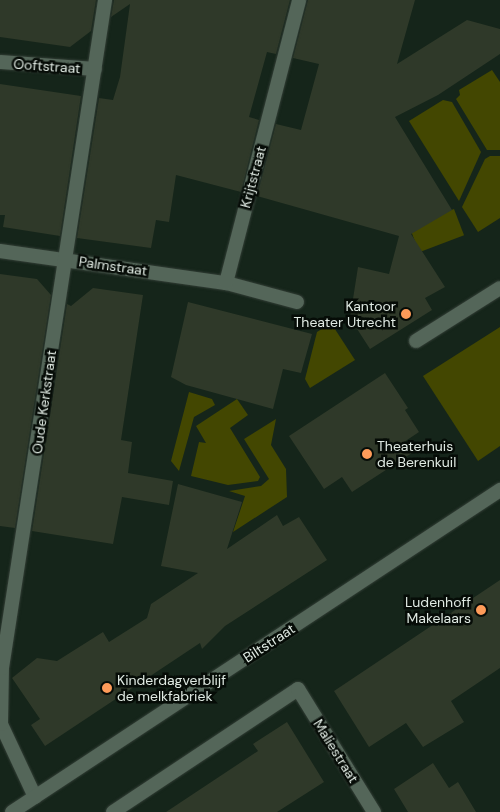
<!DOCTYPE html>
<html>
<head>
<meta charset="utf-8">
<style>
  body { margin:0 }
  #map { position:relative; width:500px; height:812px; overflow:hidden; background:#15251a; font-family:"DM Sans",sans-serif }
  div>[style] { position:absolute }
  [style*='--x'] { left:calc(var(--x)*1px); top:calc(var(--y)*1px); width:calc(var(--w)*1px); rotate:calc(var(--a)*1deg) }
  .green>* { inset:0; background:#434701; transform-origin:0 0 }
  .building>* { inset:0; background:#2f3929 }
  .roads { filter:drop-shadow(0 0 1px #333e36) drop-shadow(0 0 1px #333e36) }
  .minor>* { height:14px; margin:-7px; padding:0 7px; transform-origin:7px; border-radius:7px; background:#546659 }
  .tertiary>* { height:14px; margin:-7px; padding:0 7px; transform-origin:7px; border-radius:7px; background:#546659 }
  .dots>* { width:14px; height:14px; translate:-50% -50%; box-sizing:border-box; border:2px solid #060c07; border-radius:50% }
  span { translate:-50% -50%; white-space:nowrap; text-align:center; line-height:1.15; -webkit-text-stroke:5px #060c07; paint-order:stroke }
  .street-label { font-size:14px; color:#e0eae3 }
  .poi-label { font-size:14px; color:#e0eae3 }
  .right { translate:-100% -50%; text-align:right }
  .left { translate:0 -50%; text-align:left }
</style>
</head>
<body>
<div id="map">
  <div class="green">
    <div style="clip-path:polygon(492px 70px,500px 82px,500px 150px,487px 150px,456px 99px,460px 95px,459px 90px)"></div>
    <div style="clip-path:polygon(443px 100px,452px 102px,481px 152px,459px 201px,409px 121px)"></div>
    <div style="clip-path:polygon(490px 156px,500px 156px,500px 218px,478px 232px,462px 207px,485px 159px)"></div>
    <div style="left:454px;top:209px;width:28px;height:48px;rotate:69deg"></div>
    <div style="clip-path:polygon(331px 323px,355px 360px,310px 388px,305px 379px,317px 332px)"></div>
    <div style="clip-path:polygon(500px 327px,500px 446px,478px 461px,423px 376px)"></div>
    <div style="clip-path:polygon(189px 392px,212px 399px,215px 405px,194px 417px,179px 471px,171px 461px)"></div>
    <div style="clip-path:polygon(237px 399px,248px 415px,230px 428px,260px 477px,258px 481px,228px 485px,191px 476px,199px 442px,206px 443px,196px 426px)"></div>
    <div style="clip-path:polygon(276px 419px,271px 445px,286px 469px,287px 497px,233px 532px,245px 496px,229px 491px,261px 486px,269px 479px,244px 439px)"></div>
  </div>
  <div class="building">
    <div style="clip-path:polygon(0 0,96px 0,91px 31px,70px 47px,0 37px)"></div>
    <div style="clip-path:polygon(114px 0,290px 0,276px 54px,267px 52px,249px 117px,259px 120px,241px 192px,176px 175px,169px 222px,156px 220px,151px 248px,77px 238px,99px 98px,113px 100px,120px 77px,130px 4px,111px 17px)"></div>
    <div style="clip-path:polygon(308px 0,415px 0,397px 64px,467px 20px,500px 29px,500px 54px,438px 95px,395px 117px,452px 210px,411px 234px,445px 287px,425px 298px,432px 310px,370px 349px,350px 318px,358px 267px,389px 274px,399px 236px,257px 196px,276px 124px,301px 130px,319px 64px,293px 58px)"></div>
    <div style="clip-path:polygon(0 84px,81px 96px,60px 236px,3px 227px,5px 215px,0 215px)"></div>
    <div style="clip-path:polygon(0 274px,37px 279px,51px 295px,15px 528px,0 526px)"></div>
    <div style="clip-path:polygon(93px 288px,143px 295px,121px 440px,132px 442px,128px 473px,173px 481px,169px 505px,122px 497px,113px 544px,32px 531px,67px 304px,71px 306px)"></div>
    <div style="clip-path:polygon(188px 302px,312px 334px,301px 373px,283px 369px,273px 409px,186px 385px,171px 377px)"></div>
    <div style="clip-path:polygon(385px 373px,408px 408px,405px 410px,419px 432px,404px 442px,412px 453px,352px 492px,342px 477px,324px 489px,289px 436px)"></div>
    <div style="clip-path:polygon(178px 484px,242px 502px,227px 549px,277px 515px,283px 526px,299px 517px,327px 560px,225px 626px,202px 649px,200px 643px,45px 746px,31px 725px,40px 719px,12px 678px,37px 658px,57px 661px,103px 632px,109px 642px,147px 618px,151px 604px,198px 573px,161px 566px)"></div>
    <div style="clip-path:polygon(500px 580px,500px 668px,451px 701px,464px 722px,423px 747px,406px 723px,369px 747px,334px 691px)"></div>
    <div style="clip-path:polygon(287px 722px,324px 782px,277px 812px,166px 812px,258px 751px,253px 744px)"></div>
    <div style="clip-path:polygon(433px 763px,449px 788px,458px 782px,476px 812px,408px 812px,394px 789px)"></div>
  </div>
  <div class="roads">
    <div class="minor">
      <div style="--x:0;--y:62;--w:95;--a:4.2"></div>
      <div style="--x:0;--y:251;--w:228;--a:8.1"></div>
      <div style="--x:297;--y:302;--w:73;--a:-165"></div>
      <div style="--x:226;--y:283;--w:292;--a:-75.5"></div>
      <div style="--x:416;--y:341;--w:99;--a:-32.2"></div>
      <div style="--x:35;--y:797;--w:81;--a:-115"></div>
      <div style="--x:1;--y:724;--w:56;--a:-89"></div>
      <div style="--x:2;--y:668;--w:676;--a:-81.23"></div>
      <div style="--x:113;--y:812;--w:222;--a:-33.6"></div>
      <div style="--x:298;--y:689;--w:145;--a:58.3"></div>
    </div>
    <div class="tertiary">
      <div style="--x:12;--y:812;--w:585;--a:-33.42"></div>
    </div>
  </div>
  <div class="dots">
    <div style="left:406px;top:314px;background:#fe9b59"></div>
    <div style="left:367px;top:454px;background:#fe9b59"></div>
    <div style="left:481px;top:610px;background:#fe9b59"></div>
    <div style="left:107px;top:688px;background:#fe9b59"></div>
  </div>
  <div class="street-label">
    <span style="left:47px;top:66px;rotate:4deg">Ooftstraat</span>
    <span style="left:253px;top:177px;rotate:-75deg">Krijtstraat</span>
    <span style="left:113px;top:266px;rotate:8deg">Palmstraat</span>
    <span style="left:44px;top:402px;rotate:-82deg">Oude Kerkstraat</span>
    <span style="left:269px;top:643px;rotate:-33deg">Biltstraat</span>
    <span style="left:336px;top:751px;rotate:58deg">Maliestraat</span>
  </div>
  <div class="poi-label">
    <span class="right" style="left:396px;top:314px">Kantoor<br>Theater Utrecht</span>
    <span class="left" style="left:377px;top:454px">Theaterhuis<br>de Berenkuil</span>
    <span class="right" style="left:471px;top:610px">Ludenhoff<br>Makelaars</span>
    <span class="left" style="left:117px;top:688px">Kinderdagverblijf<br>de melkfabriek</span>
  </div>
</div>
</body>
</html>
